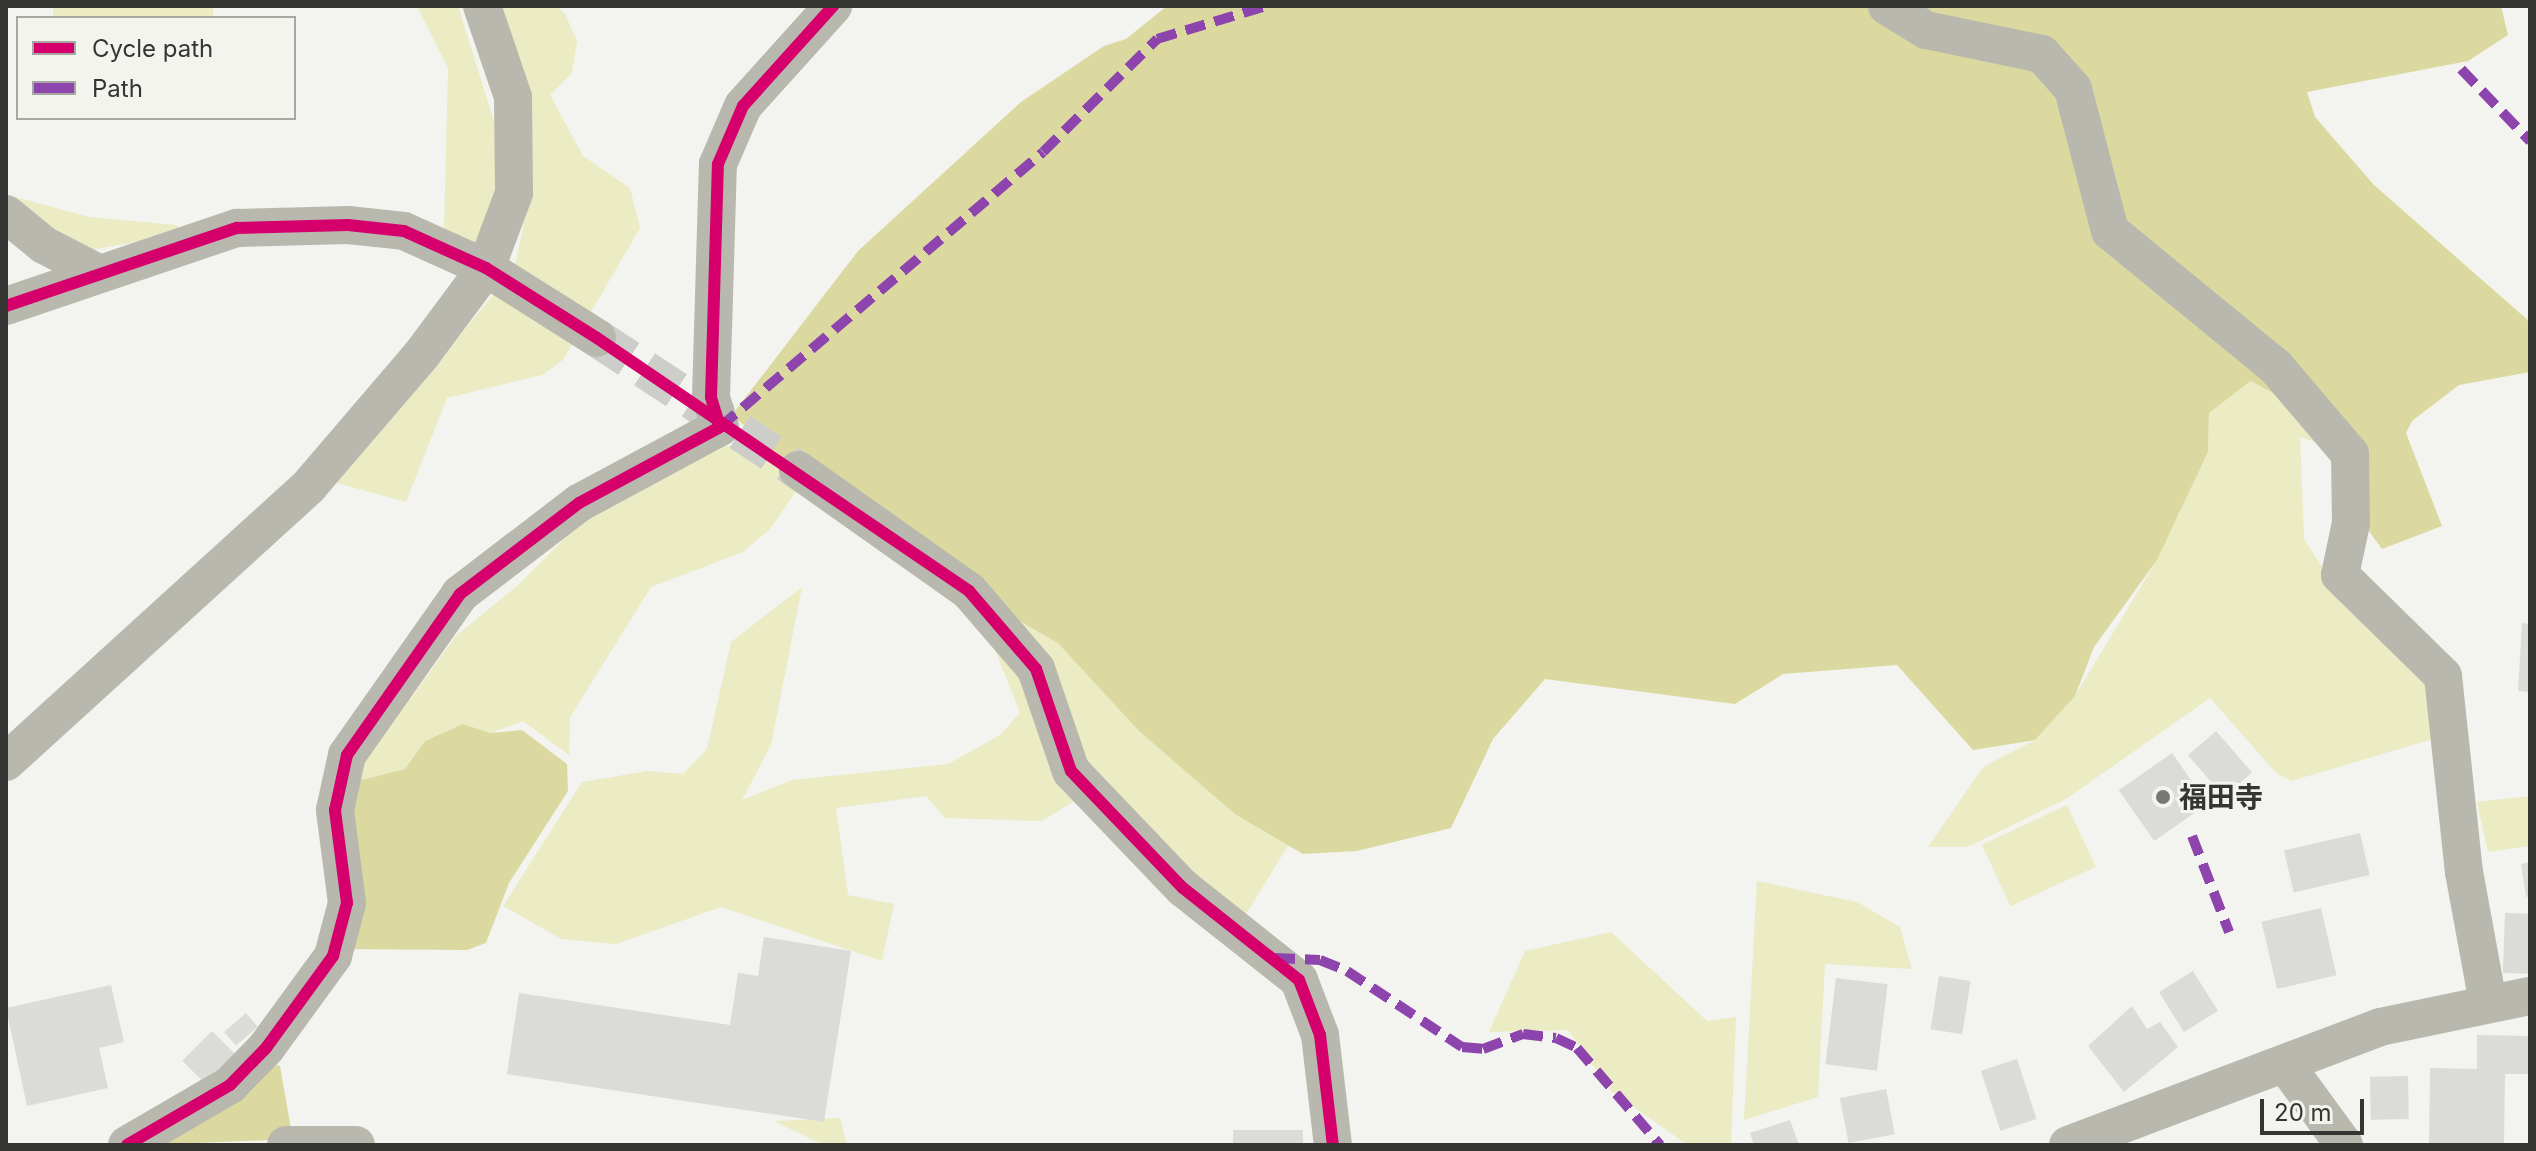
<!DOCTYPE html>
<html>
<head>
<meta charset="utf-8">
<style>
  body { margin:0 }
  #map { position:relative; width:2536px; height:1151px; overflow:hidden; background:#f3f3ef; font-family:Inter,"Noto Sans JP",sans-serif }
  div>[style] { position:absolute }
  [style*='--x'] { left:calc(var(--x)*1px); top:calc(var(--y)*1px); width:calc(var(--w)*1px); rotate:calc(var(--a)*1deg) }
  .green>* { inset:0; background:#ebebc4; transform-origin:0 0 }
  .forest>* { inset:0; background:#dbd9a0 }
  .building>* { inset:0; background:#dbdbd8; transform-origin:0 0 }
  .minor-tunnel>* { height:38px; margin-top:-19px; transform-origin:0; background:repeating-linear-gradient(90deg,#cdcdc9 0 38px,transparent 0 57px) }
  .minor>* { height:38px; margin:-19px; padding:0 19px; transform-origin:19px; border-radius:19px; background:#b8b8ae }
  .quiet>* { height:10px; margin-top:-5px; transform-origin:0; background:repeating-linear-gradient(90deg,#8e44ad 0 20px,transparent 0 30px) }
  .cycleway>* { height:12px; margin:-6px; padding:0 6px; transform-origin:6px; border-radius:6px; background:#d6006c }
  .dots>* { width:22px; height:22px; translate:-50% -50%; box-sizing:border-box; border:4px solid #f4f4ee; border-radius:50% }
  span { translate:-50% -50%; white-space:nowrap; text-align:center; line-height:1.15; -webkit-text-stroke:6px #f4f4ee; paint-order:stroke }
  .poi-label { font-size:28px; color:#353533; font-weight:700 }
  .left { translate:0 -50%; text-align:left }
  .frame { position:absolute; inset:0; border:8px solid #353533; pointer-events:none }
  .legend { position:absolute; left:16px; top:16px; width:280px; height:104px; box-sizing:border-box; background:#f4f4ee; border:2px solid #a8a8a3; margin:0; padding:10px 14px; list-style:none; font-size:24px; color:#353533 }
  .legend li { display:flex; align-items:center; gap:16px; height:40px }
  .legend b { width:40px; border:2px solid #a8a8a3 }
  .scale { position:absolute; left:2260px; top:1099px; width:104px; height:36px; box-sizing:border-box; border:4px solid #353533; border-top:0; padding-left:10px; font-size:24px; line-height:28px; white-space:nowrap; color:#353533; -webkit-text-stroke:6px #f4f4ee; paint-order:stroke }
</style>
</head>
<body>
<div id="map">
  <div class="green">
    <div style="left:53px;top:6px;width:160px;height:12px"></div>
    <div style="clip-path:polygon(417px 6px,458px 6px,497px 131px,492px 252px,444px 230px,448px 68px)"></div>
    <div style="clip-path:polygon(495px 6px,556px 6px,565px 14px,577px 41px,572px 73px,550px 95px,583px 156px,630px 188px,640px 228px,563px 360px,542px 375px,447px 398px,406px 502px,337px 483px,514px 270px,529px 200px)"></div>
    <div style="clip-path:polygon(6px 180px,8px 195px,89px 217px,176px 225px,188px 233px,85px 251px,6px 207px)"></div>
    <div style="clip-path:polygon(2252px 381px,2305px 410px,2350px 454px,2300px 437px,2304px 539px,2327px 575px,2432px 691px,2433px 739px,2291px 781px,2276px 773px,2210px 698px,2066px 799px,1967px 847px,1928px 847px,1983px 767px,2035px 740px,2075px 696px,2157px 560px,2208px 452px,2209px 413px)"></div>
    <div style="clip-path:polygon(715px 444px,758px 452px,801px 484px,770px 529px,743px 552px,651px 587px,570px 717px,569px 755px,523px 721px,490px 733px,463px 724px,425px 741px,405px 769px,350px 783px,386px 712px,412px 697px,456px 636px,518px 585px,595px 508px)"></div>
    <div style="clip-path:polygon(802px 587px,771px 745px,742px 800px,792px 780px,948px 764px,1000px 735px,1020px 713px,996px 652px,1021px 676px,993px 607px,1058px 643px,1289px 844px,1238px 927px,1079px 798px,1042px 821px,945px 818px,926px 796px,836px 808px,848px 895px,894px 904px,882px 961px,721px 907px,616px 944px,561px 939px,503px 906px,582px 782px,648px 771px,683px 774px,707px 749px,731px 642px)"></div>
    <div style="clip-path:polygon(2530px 796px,2530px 846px,2488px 852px,2477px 802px)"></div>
    <div style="left:2067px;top:805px;width:68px;height:94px;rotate:65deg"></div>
    <div style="clip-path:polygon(1757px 881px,1857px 902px,1900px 927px,1912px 969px,1825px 964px,1818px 1097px,1744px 1120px)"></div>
    <div style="clip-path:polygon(1611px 932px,1707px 1021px,1736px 1017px,1731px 1145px,1686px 1144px,1611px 1091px,1568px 1030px,1489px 1032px,1525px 951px)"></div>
    <div style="clip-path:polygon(840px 1118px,847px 1145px,824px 1145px,774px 1121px)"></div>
  </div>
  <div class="forest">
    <div style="clip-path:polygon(1167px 6px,2501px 6px,2508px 35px,2468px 61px,2307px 92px,2315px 117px,2374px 185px,2530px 322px,2530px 372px,2459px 385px,2412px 421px,2406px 433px,2442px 526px,2382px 549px,2351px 507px,2319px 418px,2251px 381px,2209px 413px,2208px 452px,2157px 560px,2094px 647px,2075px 696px,2035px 740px,1973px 750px,1897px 665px,1783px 674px,1735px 704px,1545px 679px,1493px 739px,1451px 828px,1357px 851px,1303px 854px,1235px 814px,1139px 731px,1058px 643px,891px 549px,732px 415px,858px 251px,1021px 102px,1104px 46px,1126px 39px)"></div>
    <div style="clip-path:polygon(463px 724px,490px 733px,522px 730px,567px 764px,568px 791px,509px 883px,486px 943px,467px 950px,344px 949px,350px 783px,405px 769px,425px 741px)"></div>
    <div style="clip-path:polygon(267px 1061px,280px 1066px,291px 1129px,270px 1140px,145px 1145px)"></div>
  </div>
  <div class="building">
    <div style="clip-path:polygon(2522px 623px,2530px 624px,2530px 692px,2518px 691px)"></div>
    <div style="left:2216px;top:731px;width:55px;height:37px;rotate:49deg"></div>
    <div style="left:2172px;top:753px;width:62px;height:65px;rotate:55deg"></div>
    <div style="left:2360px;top:833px;width:43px;height:78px;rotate:77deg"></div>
    <div style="clip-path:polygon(2530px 862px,2530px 896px,2526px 897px,2521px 864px)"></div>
    <div style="left:2321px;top:908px;width:69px;height:61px;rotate:77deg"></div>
    <div style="left:2505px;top:913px;width:25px;height:60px;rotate:2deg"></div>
    <div style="clip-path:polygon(764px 937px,851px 951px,824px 1122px,507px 1074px,519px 993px,730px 1025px,738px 973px,758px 976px)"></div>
    <div style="left:2193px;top:971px;width:47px;height:40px;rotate:58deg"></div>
    <div style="left:1939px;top:976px;width:32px;height:54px;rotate:9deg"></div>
    <div style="left:1836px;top:978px;width:52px;height:87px;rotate:7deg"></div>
    <div style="clip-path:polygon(111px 985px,124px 1042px,99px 1048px,108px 1088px,27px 1106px,6px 1008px)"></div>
    <div style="clip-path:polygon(2132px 1006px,2147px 1029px,2160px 1022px,2178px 1047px,2124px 1092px,2088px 1046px)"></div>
    <div style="left:246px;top:1013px;width:18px;height:29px;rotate:49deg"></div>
    <div style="left:212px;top:1031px;width:33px;height:42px;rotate:45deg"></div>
    <div style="clip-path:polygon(2477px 1035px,2530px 1036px,2530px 1074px,2505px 1074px,2504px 1145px,2429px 1145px,2430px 1068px,2477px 1069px)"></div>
    <div style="left:2017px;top:1059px;width:63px;height:38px;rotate:72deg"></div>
    <div style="left:2408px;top:1076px;width:43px;height:38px;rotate:89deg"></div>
    <div style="left:1886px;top:1089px;width:46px;height:47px;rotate:79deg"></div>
    <div style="clip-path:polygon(1790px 1120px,1799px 1145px,1754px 1145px,1750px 1133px)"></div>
    <div style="left:1303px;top:1130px;width:15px;height:70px;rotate:90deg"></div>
  </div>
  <div class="minor-tunnel">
    <div style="--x:597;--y:338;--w:240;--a:33.3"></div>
  </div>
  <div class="minor">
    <div style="--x:1887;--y:6;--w:46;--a:31.6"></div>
    <div style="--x:1926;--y:30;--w:118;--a:11.7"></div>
    <div style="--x:2042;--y:54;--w:47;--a:48.5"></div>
    <div style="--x:2073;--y:89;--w:147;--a:75.4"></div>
    <div style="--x:2110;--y:231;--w:215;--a:39.3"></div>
    <div style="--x:2276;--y:367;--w:114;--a:49.6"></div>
    <div style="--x:2350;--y:454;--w:69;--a:89.2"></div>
    <div style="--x:2351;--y:523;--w:53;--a:101.9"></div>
    <div style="--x:2340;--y:575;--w:144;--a:44.4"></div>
    <div style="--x:2443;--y:676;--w:197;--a:83.9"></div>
    <div style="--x:2464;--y:872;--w:133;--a:79.6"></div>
    <div style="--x:6;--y:214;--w:49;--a:39.2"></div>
    <div style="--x:44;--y:245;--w:59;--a:27.4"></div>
    <div style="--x:6;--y:306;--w:244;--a:-18.7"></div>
    <div style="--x:237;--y:228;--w:111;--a:-1.5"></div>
    <div style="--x:348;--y:225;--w:56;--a:6.1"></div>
    <div style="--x:404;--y:231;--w:90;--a:24.3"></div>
    <div style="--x:486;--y:268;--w:131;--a:32.2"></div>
    <div style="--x:798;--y:470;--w:209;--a:35.3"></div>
    <div style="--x:969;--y:591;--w:103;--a:49.3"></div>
    <div style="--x:1036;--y:669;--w:108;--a:71.1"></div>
    <div style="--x:1071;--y:771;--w:162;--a:46.3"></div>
    <div style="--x:1183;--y:888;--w:148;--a:38.4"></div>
    <div style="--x:1299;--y:980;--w:59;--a:69.1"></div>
    <div style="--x:1320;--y:1035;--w:111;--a:83.3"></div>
    <div style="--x:6;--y:762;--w:410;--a:-42.3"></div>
    <div style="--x:309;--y:486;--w:174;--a:-49.4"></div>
    <div style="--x:422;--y:354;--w:107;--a:-53.3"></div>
    <div style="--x:486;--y:268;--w:80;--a:-69.5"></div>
    <div style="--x:514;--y:193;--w:96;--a:-90.6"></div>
    <div style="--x:513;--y:97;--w:96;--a:-108.8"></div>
    <div style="--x:2285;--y:1064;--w:100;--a:53.9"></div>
    <div style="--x:127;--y:1145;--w:119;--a:-30.2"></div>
    <div style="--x:230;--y:1085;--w:52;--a:-45.8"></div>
    <div style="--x:266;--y:1048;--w:114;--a:-53.9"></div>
    <div style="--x:333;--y:956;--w:55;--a:-75.2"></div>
    <div style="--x:347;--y:903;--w:94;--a:-97.4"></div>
    <div style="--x:335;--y:810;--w:56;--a:-77.7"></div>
    <div style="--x:347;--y:755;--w:197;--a:-54.9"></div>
    <div style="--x:460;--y:594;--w:150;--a:-37.4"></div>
    <div style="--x:579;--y:503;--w:160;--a:-28.3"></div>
    <div style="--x:720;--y:427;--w:31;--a:-107"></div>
    <div style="--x:711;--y:397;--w:233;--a:-88.3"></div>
    <div style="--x:718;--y:164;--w:63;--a:-66.7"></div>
    <div style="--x:743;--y:106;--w:135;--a:-48"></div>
    <div style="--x:286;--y:1145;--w:70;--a:0"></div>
    <div style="--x:2068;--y:1145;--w:334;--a:-20.7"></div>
    <div style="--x:2380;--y:1027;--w:153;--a:-11.7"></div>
  </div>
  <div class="quiet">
    <div style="--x:2461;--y:69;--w:100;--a:46.2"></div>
    <div style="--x:720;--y:427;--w:424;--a:-40.4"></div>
    <div style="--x:1043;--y:152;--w:161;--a:-44.7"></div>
    <div style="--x:1157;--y:39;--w:114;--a:-16.8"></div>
    <div style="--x:2192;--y:836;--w:103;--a:68.9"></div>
    <div style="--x:1275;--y:958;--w:45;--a:2.5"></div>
    <div style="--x:1320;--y:960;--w:29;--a:22"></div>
    <div style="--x:1347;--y:971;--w:138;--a:33.5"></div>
    <div style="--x:1462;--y:1047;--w:21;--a:5"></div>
    <div style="--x:1483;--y:1049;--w:43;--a:-20.6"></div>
    <div style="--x:1523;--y:1034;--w:33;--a:7"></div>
    <div style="--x:1556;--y:1038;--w:23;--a:25"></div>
    <div style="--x:1577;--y:1048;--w:128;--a:49.4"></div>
  </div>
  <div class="cycleway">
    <div style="--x:6;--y:306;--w:244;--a:-18.7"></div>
    <div style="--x:237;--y:228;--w:111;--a:-1.5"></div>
    <div style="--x:348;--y:225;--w:56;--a:6.1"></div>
    <div style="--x:404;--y:231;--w:90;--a:24.3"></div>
    <div style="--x:486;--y:268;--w:131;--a:32.2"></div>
    <div style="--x:597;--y:338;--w:450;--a:34.2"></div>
    <div style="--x:969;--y:591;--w:103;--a:49.3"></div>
    <div style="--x:1036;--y:669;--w:108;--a:71.1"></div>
    <div style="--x:1071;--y:771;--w:162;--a:46.3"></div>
    <div style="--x:1183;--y:888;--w:148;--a:38.4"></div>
    <div style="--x:1299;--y:980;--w:59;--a:69.1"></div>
    <div style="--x:1320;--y:1035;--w:111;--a:83.3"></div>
    <div style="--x:127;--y:1145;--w:119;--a:-30.2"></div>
    <div style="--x:230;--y:1085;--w:52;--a:-45.8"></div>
    <div style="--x:266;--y:1048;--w:114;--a:-53.9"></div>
    <div style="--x:333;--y:956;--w:55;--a:-75.2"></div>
    <div style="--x:347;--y:903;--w:94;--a:-97.4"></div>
    <div style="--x:335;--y:810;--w:56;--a:-77.7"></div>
    <div style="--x:347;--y:755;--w:197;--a:-54.9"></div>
    <div style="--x:460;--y:594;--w:150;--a:-37.4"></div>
    <div style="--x:579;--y:503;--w:160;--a:-28.3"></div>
    <div style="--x:720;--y:427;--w:31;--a:-107"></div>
    <div style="--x:711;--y:397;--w:233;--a:-88.3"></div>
    <div style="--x:718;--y:164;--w:63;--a:-66.7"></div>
    <div style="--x:743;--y:106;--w:135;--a:-48"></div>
  </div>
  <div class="dots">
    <div style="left:2163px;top:797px;background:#787875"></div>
  </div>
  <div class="poi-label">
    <span class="left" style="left:2179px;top:797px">福田寺</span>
  </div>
  <div class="frame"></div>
  <ul class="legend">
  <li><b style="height:10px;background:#d6006c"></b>Cycle path</li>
  <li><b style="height:10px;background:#8e44ad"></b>Path</li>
  </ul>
  <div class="scale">20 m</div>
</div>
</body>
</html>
